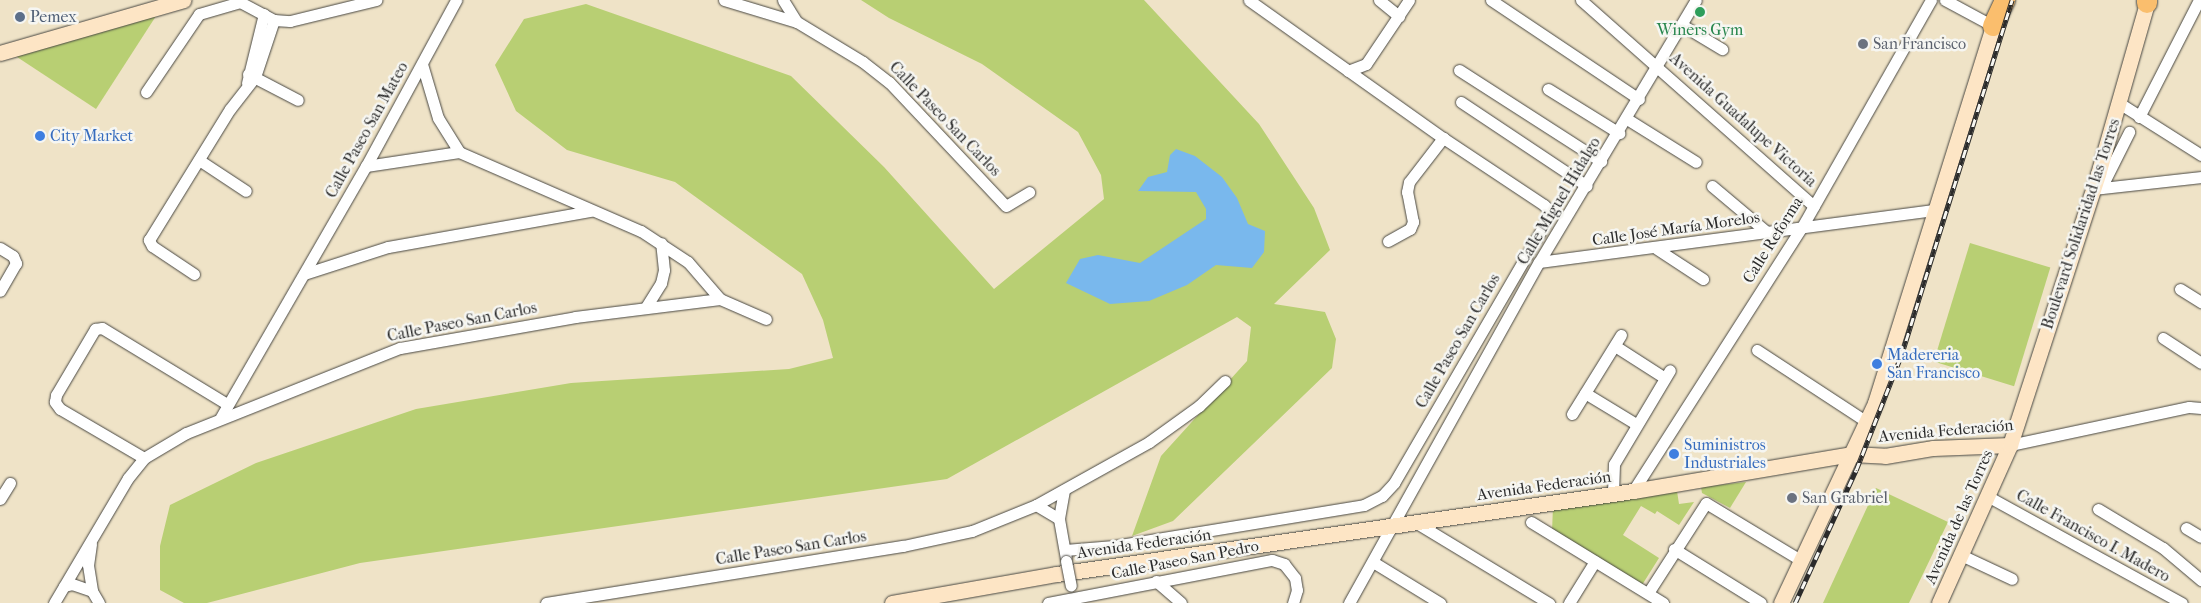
<!DOCTYPE html>
<html>
<head>
<meta charset="utf-8">
<style>
  body { margin:0 }
  #map { position:relative; width:2201px; height:603px; overflow:hidden; background:#efe3c7; font-family:"IM FELL French Canon",serif }
  div>[style] { position:absolute }
  [style*='--x'] { left:calc(var(--x)*1px); top:calc(var(--y)*1px); width:calc(var(--w)*1px); rotate:calc(var(--a)*1deg) }
  .green>* { inset:0; background:#b8cf73; transform-origin:0 0 }
  .water>* { inset:0; background:#79b8ed }
  .roads { filter:drop-shadow(0 0 1px #484742) drop-shadow(0 0 1px #484742) }
  .street>* { height:11px; margin:-5.5px; padding:0 5.5px; transform-origin:5.5px; border-radius:5.5px; background:#fff }
  .secondary>* { height:15px; margin:-7.5px; padding:0 7.5px; transform-origin:7.5px; border-radius:7.5px; background:#fde5c5 }
  .highway>* { height:20px; margin:-10px; padding:0 10px; transform-origin:10px; border-radius:10px; background:#fabe6d }
  .rail>* { height:4.5px; margin-top:-2.25px; transform-origin:0; background:repeating-linear-gradient(90deg,#f6f6f2 0 8px,#2b2b2b 0 16px); box-sizing:border-box; border-block:1px solid #2b2b2b }
  .bridges { filter:drop-shadow(0 0 1px #484742) drop-shadow(0 0 1px #484742) }
  .street-bridge>* { height:11px; margin:-5.5px; padding:0 5.5px; transform-origin:5.5px; border-radius:5.5px; background:#fff }
  .dots>* { width:14px; height:14px; translate:-50% -50%; box-sizing:border-box; border:2px solid #f6f6f2; border-radius:50% }
  span { translate:-50% -50%; white-space:nowrap; text-align:center; line-height:1.15; -webkit-text-stroke:5px #f6f6f2; paint-order:stroke }
  .service-label { font-size:16px; color:#4e5e75 }
  .left { translate:0 -50%; text-align:left }
  .leisure-label { font-size:16px; color:#27864d }
  .worship-label { font-size:16px; color:#5b616d }
  .street-label { font-size:16px; color:#2b2b2b }
  .shop-label { font-size:16px; color:#366cbe }
</style>
</head>
<body>
<div id="map">
  <div class="green">
    <div style="clip-path:polygon(861px 0,1144px 0,1259px 124px,1314px 208px,1330px 250px,1274px 304px,1325px 312px,1336px 339px,1332px 368px,1173px 521px,1132px 536px,1161px 456px,1247px 361px,1251px 327px,1237px 317px,947px 479px,360px 563px,207px 603px,184px 603px,160px 590px,160px 546px,170px 505px,256px 463px,416px 409px,571px 383px,789px 369px,833px 358px,823px 320px,802px 274px,675px 182px,567px 150px,516px 111px,495px 65px,524px 19px,586px 4px,791px 76px,884px 167px,994px 289px,1104px 199px,1101px 175px,1078px 132px,982px 64px,889px 18px)"></div>
    <div style="clip-path:polygon(156px 16px,96px 109px,14px 55px)"></div>
    <div style="left:1970px;top:243px;width:84px;height:124px;rotate:17deg"></div>
    <div style="clip-path:polygon(1746px 482px,1730px 508px,1702px 493px,1701px 487px)"></div>
    <div style="clip-path:polygon(1876px 488px,1948px 522px,1909px 603px,1823px 603px)"></div>
    <div style="clip-path:polygon(1677px 491px,1679px 504px,1694px 502px,1679px 525px,1657px 511px,1655px 514px,1641px 506px,1623px 535px,1659px 558px,1642px 585px,1552px 532px,1553px 506px)"></div>
  </div>
  <div class="water">
    <div style="clip-path:polygon(1176px 149px,1195px 156px,1222px 177px,1237px 198px,1248px 224px,1265px 231px,1264px 252px,1252px 268px,1216px 265px,1187px 285px,1149px 301px,1110px 304px,1066px 283px,1080px 259px,1098px 255px,1140px 263px,1206px 219px,1206px 209px,1196px 192px,1138px 191px,1148px 177px,1167px 172px,1170px 155px)"></div>
  </div>
  <div class="roads">
    <div class="street">
      <div style="--x:724;--y:0;--w:76;--a:16.8"></div>
      <div style="--x:797;--y:22;--w:77;--a:31.2"></div>
      <div style="--x:863;--y:62;--w:33;--a:38"></div>
      <div style="--x:889;--y:82;--w:170;--a:46.7"></div>
      <div style="--x:1006;--y:206;--w:27;--a:-31"></div>
      <div style="--x:783;--y:0;--w:26;--a:58"></div>
      <div style="--x:1379;--y:0;--w:26;--a:39"></div>
      <div style="--x:1491;--y:0;--w:178;--a:33.8"></div>
      <div style="--x:1581;--y:0;--w:311;--a:41.5"></div>
      <div style="--x:1945;--y:0;--w:55;--a:28.4"></div>
      <div style="--x:1682;--y:25;--w:47;--a:31"></div>
      <div style="--x:422;--y:64;--w:56;--a:73.5"></div>
      <div style="--x:438;--y:118;--w:40;--a:58"></div>
      <div style="--x:459;--y:152;--w:198;--a:23.5"></div>
      <div style="--x:641;--y:231;--w:56;--a:33.4"></div>
      <div style="--x:688;--y:262;--w:49;--a:49.1"></div>
      <div style="--x:720;--y:299;--w:50;--a:23.5"></div>
      <div style="--x:1459;--y:70;--w:169;--a:32.7"></div>
      <div style="--x:1348;--y:71;--w:19;--a:-21"></div>
      <div style="--x:1366;--y:64;--w:77;--a:-56.1"></div>
      <div style="--x:248;--y:74;--w:56;--a:27.5"></div>
      <div style="--x:247;--y:83;--w:71;--a:-76.2"></div>
      <div style="--x:1548;--y:89;--w:84;--a:31.8"></div>
      <div style="--x:146;--y:92;--w:94;--a:-55.8"></div>
      <div style="--x:199;--y:14;--w:43;--a:-16.3"></div>
      <div style="--x:240;--y:2;--w:38;--a:28"></div>
      <div style="--x:274;--y:20;--w:16;--a:4"></div>
      <div style="--x:290;--y:21;--w:89;--a:-13.7"></div>
      <div style="--x:1461;--y:102;--w:151;--a:33.7"></div>
      <div style="--x:2119;--y:103;--w:97;--a:32.4"></div>
      <div style="--x:2139;--y:117;--w:131;--a:-62.9"></div>
      <div style="--x:1627;--y:119;--w:81;--a:31.9"></div>
      <div style="--x:199;--y:160;--w:56;--a:33.4"></div>
      <div style="--x:366;--y:166;--w:94;--a:-8.6"></div>
      <div style="--x:1712;--y:186;--w:75;--a:40.1"></div>
      <div style="--x:2101;--y:188;--w:63;--a:-63.4"></div>
      <div style="--x:2093;--y:189;--w:109;--a:-6.3"></div>
      <div style="--x:1388;--y:241;--w:25;--a:-29"></div>
      <div style="--x:1410;--y:229;--w:8;--a:-67"></div>
      <div style="--x:1413;--y:222;--w:31;--a:-101"></div>
      <div style="--x:1407;--y:192;--w:10;--a:-79"></div>
      <div style="--x:1409;--y:182;--w:56;--a:-52.3"></div>
      <div style="--x:0;--y:248;--w:15;--a:32"></div>
      <div style="--x:13;--y:256;--w:8;--a:67"></div>
      <div style="--x:16;--y:263;--w:32;--a:120"></div>
      <div style="--x:1657;--y:249;--w:55;--a:33.1"></div>
      <div style="--x:1539;--y:262;--w:400;--a:-7.5"></div>
      <div style="--x:194;--y:274;--w:50;--a:-146.3"></div>
      <div style="--x:152;--y:246;--w:7;--a:-117"></div>
      <div style="--x:149;--y:240;--w:154;--a:-58.3"></div>
      <div style="--x:230;--y:109;--w:41;--a:-52"></div>
      <div style="--x:255;--y:77;--w:60;--a:-71.6"></div>
      <div style="--x:304;--y:274;--w:88;--a:-17.8"></div>
      <div style="--x:388;--y:247;--w:206;--a:-10.1"></div>
      <div style="--x:2180;--y:289;--w:25;--a:32"></div>
      <div style="--x:646;--y:307;--w:28;--a:-58"></div>
      <div style="--x:661;--y:283;--w:13;--a:-77"></div>
      <div style="--x:664;--y:270;--w:27;--a:-96"></div>
      <div style="--x:2163;--y:338;--w:45;--a:33.3"></div>
      <div style="--x:1615;--y:346;--w:59;--a:32.6"></div>
      <div style="--x:1757;--y:350;--w:131;--a:33.2"></div>
      <div style="--x:1585;--y:393;--w:60;--a:31.3"></div>
      <div style="--x:1572;--y:414;--w:93;--a:-58.2"></div>
      <div style="--x:221;--y:417;--w:290;--a:-60"></div>
      <div style="--x:366;--y:166;--w:189;--a:-61.5"></div>
      <div style="--x:2010;--y:445;--w:183;--a:-12"></div>
      <div style="--x:2189;--y:407;--w:12;--a:5"></div>
      <div style="--x:144;--y:458;--w:97;--a:-149.7"></div>
      <div style="--x:60;--y:409;--w:9;--a:-126"></div>
      <div style="--x:55;--y:402;--w:7;--a:-82"></div>
      <div style="--x:56;--y:395;--w:77;--a:-59.4"></div>
      <div style="--x:95;--y:329;--w:7;--a:-8"></div>
      <div style="--x:102;--y:328;--w:146;--a:31.3"></div>
      <div style="--x:1064;--y:490;--w:29;--a:100"></div>
      <div style="--x:1059;--y:519;--w:39;--a:80"></div>
      <div style="--x:1633;--y:491;--w:313;--a:-57.4"></div>
      <div style="--x:1802;--y:227;--w:261;--a:-60.4"></div>
      <div style="--x:1613;--y:493;--w:29;--a:-88"></div>
      <div style="--x:1614;--y:464;--w:109;--a:-59.2"></div>
      <div style="--x:1989;--y:497;--w:220;--a:28.8"></div>
      <div style="--x:0;--y:499;--w:19;--a:-58"></div>
      <div style="--x:1036;--y:505;--w:27;--a:31"></div>
      <div style="--x:2098;--y:509;--w:76;--a:31"></div>
      <div style="--x:2163;--y:548;--w:50;--a:40.1"></div>
      <div style="--x:1415;--y:522;--w:157;--a:31.2"></div>
      <div style="--x:1531;--y:522;--w:155;--a:31.5"></div>
      <div style="--x:2186;--y:528;--w:17;--a:31"></div>
      <div style="--x:91;--y:544;--w:21;--a:98"></div>
      <div style="--x:88;--y:565;--w:26;--a:81"></div>
      <div style="--x:92;--y:591;--w:14;--a:60"></div>
      <div style="--x:1674;--y:549;--w:102;--a:31.8"></div>
      <div style="--x:1065;--y:550;--w:49;--a:-4.7"></div>
      <div style="--x:1114;--y:546;--w:253;--a:-9.3"></div>
      <div style="--x:1364;--y:505;--w:20;--a:-27"></div>
      <div style="--x:1382;--y:496;--w:18;--a:-47"></div>
      <div style="--x:1394;--y:483;--w:306;--a:-59.8"></div>
      <div style="--x:1548;--y:218;--w:8;--a:-83"></div>
      <div style="--x:1549;--y:210;--w:7;--a:-135"></div>
      <div style="--x:1544;--y:205;--w:121;--a:-146.4"></div>
      <div style="--x:1443;--y:138;--w:238;--a:-144.6"></div>
      <div style="--x:1961;--y:555;--w:56;--a:25.2"></div>
      <div style="--x:1373;--y:562;--w:79;--a:31.5"></div>
      <div style="--x:1156;--y:581;--w:33;--a:41"></div>
      <div style="--x:64;--y:586;--w:8;--a:-14"></div>
      <div style="--x:72;--y:584;--w:21;--a:19"></div>
      <div style="--x:1648;--y:593;--w:107;--a:-57.2"></div>
      <div style="--x:1706;--y:503;--w:112;--a:31.1"></div>
      <div style="--x:54;--y:603;--w:145;--a:-59.4"></div>
      <div style="--x:128;--y:478;--w:26;--a:-51"></div>
      <div style="--x:144;--y:458;--w:49;--a:-30.8"></div>
      <div style="--x:186;--y:433;--w:230;--a:-21.7"></div>
      <div style="--x:400;--y:348;--w:178;--a:-10"></div>
      <div style="--x:575;--y:317;--w:146;--a:-7.1"></div>
      <div style="--x:546;--y:603;--w:362;--a:-9.1"></div>
      <div style="--x:903;--y:546;--w:71;--a:-12.3"></div>
      <div style="--x:972;--y:531;--w:69;--a:-22.1"></div>
      <div style="--x:1036;--y:505;--w:129;--a:-29.1"></div>
      <div style="--x:1149;--y:442;--w:62;--a:-35.8"></div>
      <div style="--x:1199;--y:406;--w:36;--a:-44"></div>
      <div style="--x:1048;--y:603;--w:228;--a:-10.9"></div>
      <div style="--x:1272;--y:560;--w:13;--a:18"></div>
      <div style="--x:1284;--y:564;--w:18;--a:52"></div>
      <div style="--x:1295;--y:578;--w:12;--a:81"></div>
      <div style="--x:1297;--y:590;--w:14;--a:107"></div>
      <div style="--x:1349;--y:603;--w:390;--a:-60.9"></div>
      <div style="--x:1539;--y:262;--w:305;--a:-59.1"></div>
      <div style="--x:1569;--y:603;--w:49;--a:-58.2"></div>
    </div>
    <div class="secondary">
      <div style="--x:0;--y:53;--w:191;--a:-16.1"></div>
      <div style="--x:892;--y:603;--w:168;--a:-10"></div>
      <div style="--x:1057;--y:574;--w:582;--a:-8.2"></div>
      <div style="--x:1633;--y:491;--w:221;--a:-9.6"></div>
      <div style="--x:1851;--y:454;--w:34;--a:3"></div>
      <div style="--x:1885;--y:456;--w:49;--a:-9.5"></div>
      <div style="--x:1933;--y:448;--w:77;--a:-2.2"></div>
      <div style="--x:1781;--y:603;--w:221;--a:-64.8"></div>
      <div style="--x:1875;--y:403;--w:405;--a:-72.6"></div>
      <div style="--x:1939;--y:603;--w:173;--a:-65.8"></div>
      <div style="--x:2010;--y:445;--w:285;--a:-72"></div>
      <div style="--x:2098;--y:174;--w:181;--a:-74"></div>
    </div>
    <div class="highway">
      <div style="--x:2147;--y:0;--w:3;--a:90"></div>
      <div style="--x:1993;--y:26;--w:29;--a:-65"></div>
    </div>
  </div>
  <div class="rail">
    <div style="--x:1795;--y:603;--w:146;--a:-65.4"></div>
    <div style="--x:1856;--y:470;--w:123;--a:-68.5"></div>
    <div style="--x:1901;--y:356;--w:373;--a:-72.7"></div>
  </div>
  <div class="bridges">
    <div class="street-bridge">
      <div style="--x:1066;--y:561;--w:25;--a:79"></div>
    </div>
  </div>
  <div class="dots">
    <div style="left:1700px;top:12px;background:#2e9e5b"></div>
    <div style="left:20px;top:17px;background:#5c6f8a"></div>
    <div style="left:1863px;top:44px;background:#6b7280"></div>
    <div style="left:40px;top:136px;background:#3f7fe0"></div>
    <div style="left:1877px;top:364px;background:#3f7fe0"></div>
    <div style="left:1674px;top:454px;background:#3f7fe0"></div>
    <div style="left:1792px;top:498px;background:#6b7280"></div>
  </div>
  <div class="service-label">
    <span class="left" style="left:30px;top:17px">Pemex</span>
  </div>
  <div class="leisure-label">
    <span style="left:1700px;top:30px">Winers Gym</span>
  </div>
  <div class="worship-label">
    <span class="left" style="left:1873px;top:44px">San Francisco</span>
    <span class="left" style="left:1802px;top:498px">San Grabriel</span>
  </div>
  <div class="street-label">
    <span style="left:945px;top:119px;rotate:46deg">Calle Paseo San Carlos</span>
    <span style="left:1743px;top:120px;rotate:42deg">Avenida Guadalupe Victoria</span>
    <span style="left:367px;top:130px;rotate:-61deg">Calle Paseo San Mateo</span>
    <span style="left:1559px;top:201px;rotate:-59deg">Calle Miguel Hidalgo</span>
    <span style="left:2081px;top:224px;rotate:-72deg">Boulevard Solidaridad las Torres</span>
    <span style="left:1676px;top:229px;rotate:-8deg">Calle José María Morelos</span>
    <span style="left:1773px;top:240px;rotate:-58deg">Calle Reforma</span>
    <span style="left:462px;top:322px;rotate:-11deg">Calle Paseo San Carlos</span>
    <span style="left:1458px;top:341px;rotate:-60deg">Calle Paseo San Carlos</span>
    <span style="left:1946px;top:431px;rotate:-5deg">Avenida Federación</span>
    <span style="left:1544px;top:486px;rotate:-8deg">Avenida Federación</span>
    <span style="left:1959px;top:517px;rotate:-66deg">Avenida de las Torres</span>
    <span style="left:2093px;top:536px;rotate:29deg">Calle Francisco I. Madero</span>
    <span style="left:1144px;top:544px;rotate:-8deg">Avenida Federación</span>
    <span style="left:791px;top:548px;rotate:-9deg">Calle Paseo San Carlos</span>
    <span style="left:1185px;top:560px;rotate:-11deg">Calle Paseo San Pedro</span>
  </div>
  <div class="shop-label">
    <span class="left" style="left:50px;top:136px">City Market</span>
    <span class="left" style="left:1887px;top:364px">Madereria<br>San Francisco</span>
    <span class="left" style="left:1684px;top:454px">Suministros<br>Industriales</span>
  </div>
</div>
</body>
</html>
